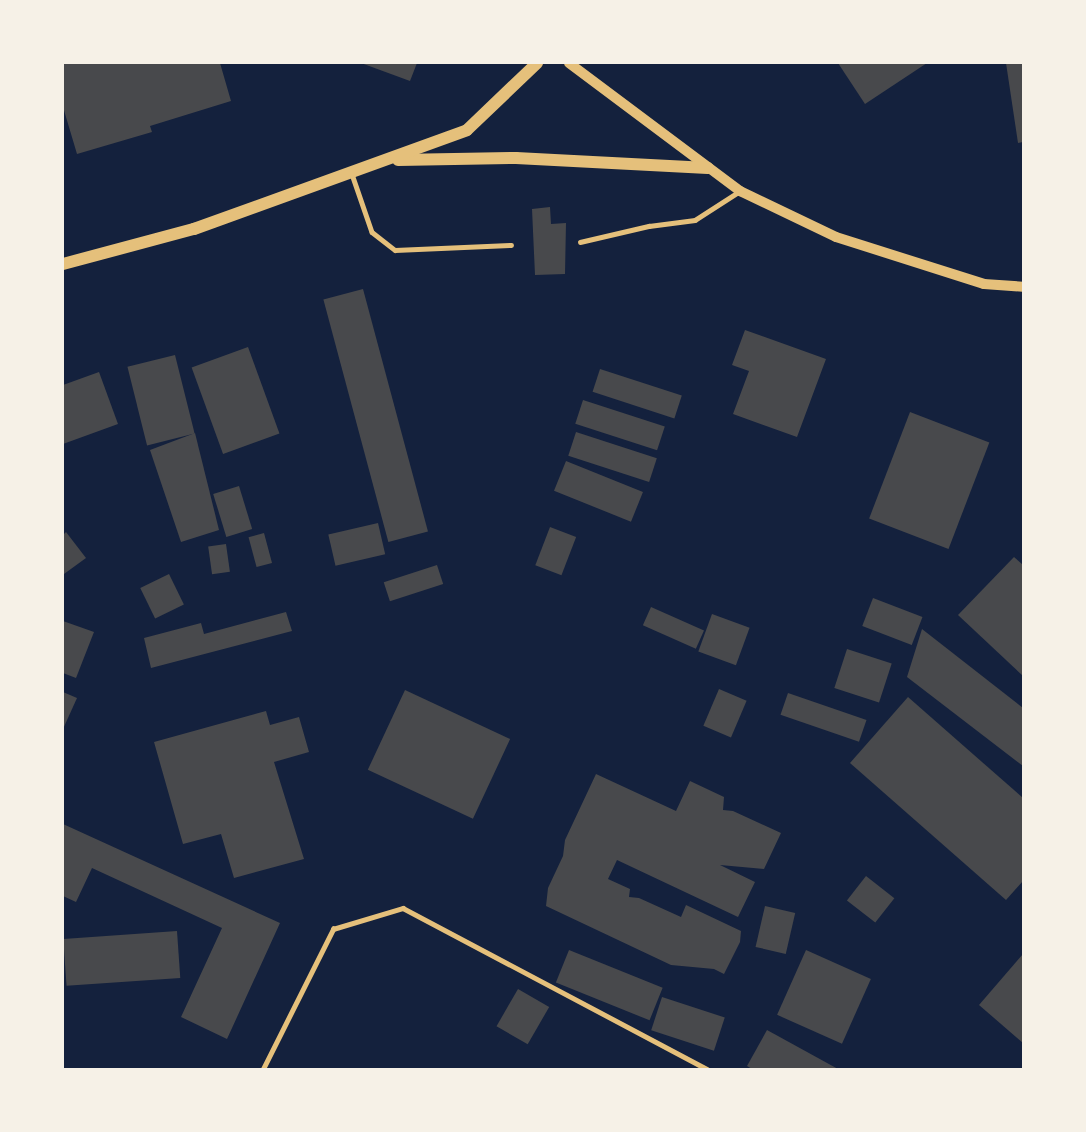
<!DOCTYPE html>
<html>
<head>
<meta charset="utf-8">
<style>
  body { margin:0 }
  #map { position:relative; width:1086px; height:1132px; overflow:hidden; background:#14213d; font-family:"Fira Sans Condensed",sans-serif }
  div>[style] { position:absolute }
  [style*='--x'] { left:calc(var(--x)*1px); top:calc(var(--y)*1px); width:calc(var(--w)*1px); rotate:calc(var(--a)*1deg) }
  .building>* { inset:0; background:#48494c; transform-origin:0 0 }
  .service>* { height:4.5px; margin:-2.25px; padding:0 2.25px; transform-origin:2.25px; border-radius:2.25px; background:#e5c07b }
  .tertiary>* { height:10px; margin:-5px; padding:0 5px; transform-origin:5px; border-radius:5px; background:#e5c07b }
  .secondary>* { height:12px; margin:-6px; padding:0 6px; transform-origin:6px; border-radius:6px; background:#e5c07b }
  span { translate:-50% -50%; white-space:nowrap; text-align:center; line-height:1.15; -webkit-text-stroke:4.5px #f6f1e7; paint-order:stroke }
  .frame { position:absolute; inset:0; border:64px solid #f6f1e7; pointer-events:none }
</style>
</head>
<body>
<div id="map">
  <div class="building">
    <div style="clip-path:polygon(63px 63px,220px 63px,231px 101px,150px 126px,152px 132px,77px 154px,63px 107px)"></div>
    <div style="clip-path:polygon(361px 63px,417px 63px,410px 81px)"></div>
    <div style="clip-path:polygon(838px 63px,927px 63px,865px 104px)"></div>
    <div style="clip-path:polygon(1006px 63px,1023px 63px,1023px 142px,1018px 143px)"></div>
    <div style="clip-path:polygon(550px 207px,551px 224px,566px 223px,565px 274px,535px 275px,532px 209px)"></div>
    <div style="left:363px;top:289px;width:251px;height:41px;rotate:75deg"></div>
    <div style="clip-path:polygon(745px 330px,826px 359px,797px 437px,733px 414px,749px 371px,732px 365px)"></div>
    <div style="left:248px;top:347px;width:92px;height:60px;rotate:70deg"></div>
    <div style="left:175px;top:355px;width:81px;height:49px;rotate:76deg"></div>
    <div style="left:600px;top:369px;width:86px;height:24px;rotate:18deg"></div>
    <div style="clip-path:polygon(99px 372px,118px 424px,63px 444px,63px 385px)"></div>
    <div style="left:583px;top:400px;width:86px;height:25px;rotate:18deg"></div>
    <div style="left:910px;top:412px;width:85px;height:114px;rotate:21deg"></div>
    <div style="left:576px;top:432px;width:85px;height:25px;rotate:18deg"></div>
    <div style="clip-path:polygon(195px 433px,219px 530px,181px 542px,150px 450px)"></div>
    <div style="left:566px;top:461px;width:83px;height:32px;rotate:22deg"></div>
    <div style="left:239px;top:486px;width:45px;height:27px;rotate:73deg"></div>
    <div style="left:378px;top:523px;width:32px;height:51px;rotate:77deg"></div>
    <div style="left:550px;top:527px;width:28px;height:41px;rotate:21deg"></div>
    <div style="clip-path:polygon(66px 532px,86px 558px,64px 574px,63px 535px)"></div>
    <div style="left:264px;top:533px;width:31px;height:16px;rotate:75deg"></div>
    <div style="left:226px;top:544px;width:28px;height:18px;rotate:82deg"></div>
    <div style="clip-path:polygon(1014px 557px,1023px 565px,1023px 676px,958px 615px)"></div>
    <div style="left:437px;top:565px;width:20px;height:56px;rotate:72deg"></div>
    <div style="left:169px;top:574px;width:34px;height:32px;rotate:64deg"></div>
    <div style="left:873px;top:598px;width:53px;height:30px;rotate:21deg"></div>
    <div style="left:651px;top:607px;width:58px;height:20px;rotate:24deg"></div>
    <div style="clip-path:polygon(286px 612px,292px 631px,151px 668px,144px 638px,201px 623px,204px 634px)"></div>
    <div style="left:712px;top:614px;width:40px;height:40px;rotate:20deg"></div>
    <div style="clip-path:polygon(63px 621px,94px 632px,76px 678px,63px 673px)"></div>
    <div style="clip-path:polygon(922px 629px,1023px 708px,1023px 766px,907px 677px)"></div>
    <div style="left:847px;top:649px;width:47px;height:41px;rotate:18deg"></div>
    <div style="left:719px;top:689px;width:30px;height:40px;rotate:23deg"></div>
    <div style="left:405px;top:690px;width:116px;height:88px;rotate:25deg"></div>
    <div style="clip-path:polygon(63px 692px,77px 698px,63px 729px)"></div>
    <div style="left:788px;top:693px;width:83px;height:23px;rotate:19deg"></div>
    <div style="clip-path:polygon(908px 697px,1023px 798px,1023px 881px,1006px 900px,850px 763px)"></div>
    <div style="clip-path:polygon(266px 711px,270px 725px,299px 717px,309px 752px,274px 762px,304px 859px,234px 878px,221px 834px,183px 844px,154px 742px)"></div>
    <div style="clip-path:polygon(596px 774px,676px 811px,690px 781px,724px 797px,723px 810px,733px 811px,781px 833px,764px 869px,720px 865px,755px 882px,738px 917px,617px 860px,608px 879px,630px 889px,629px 897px,639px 898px,681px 917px,686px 905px,741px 931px,740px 942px,724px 974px,714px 969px,671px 965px,546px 906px,548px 888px,563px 856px,565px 840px)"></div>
    <div style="clip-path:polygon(63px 824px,280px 923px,227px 1039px,181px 1017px,222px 928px,92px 868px,76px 902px,63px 896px)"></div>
    <div style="left:866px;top:876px;width:36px;height:31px;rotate:38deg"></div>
    <div style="left:765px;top:906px;width:31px;height:42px;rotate:13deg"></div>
    <div style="left:177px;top:931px;width:47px;height:114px;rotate:86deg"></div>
    <div style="left:569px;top:950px;width:101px;height:35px;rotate:22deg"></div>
    <div style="left:806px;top:950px;width:71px;height:71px;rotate:24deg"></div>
    <div style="clip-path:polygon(1023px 954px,1023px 1043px,979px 1005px)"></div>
    <div style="left:518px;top:989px;width:36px;height:43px;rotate:30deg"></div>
    <div style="left:662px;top:997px;width:66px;height:35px;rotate:18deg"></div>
    <div style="clip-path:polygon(767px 1030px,838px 1069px,752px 1069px,747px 1066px)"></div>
  </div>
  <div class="service">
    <div style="--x:352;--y:174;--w:61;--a:71"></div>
    <div style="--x:372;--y:232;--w:29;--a:38"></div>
    <div style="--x:395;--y:250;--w:116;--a:-2.5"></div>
    <div style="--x:580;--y:242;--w:71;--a:-13.1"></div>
    <div style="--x:649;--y:226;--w:46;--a:-7.4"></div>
    <div style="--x:695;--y:220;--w:54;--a:-32.8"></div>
    <div style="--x:263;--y:1069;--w:157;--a:-63.4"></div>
    <div style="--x:333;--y:929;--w:73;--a:-16.7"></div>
    <div style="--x:403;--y:908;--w:344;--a:27.9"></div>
  </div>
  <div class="tertiary">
    <div style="--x:569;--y:63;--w:214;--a:36.8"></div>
    <div style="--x:740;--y:191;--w:106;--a:25.6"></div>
    <div style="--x:836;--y:237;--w:155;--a:17.6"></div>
    <div style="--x:984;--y:284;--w:39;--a:4"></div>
  </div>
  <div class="secondary">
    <div style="--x:398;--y:160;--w:118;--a:-1"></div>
    <div style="--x:516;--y:158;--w:192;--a:3"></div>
    <div style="--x:63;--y:264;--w:136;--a:-15"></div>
    <div style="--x:194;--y:229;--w:290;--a:-19.9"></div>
    <div style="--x:467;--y:130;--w:97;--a:-43.7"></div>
  </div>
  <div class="frame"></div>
</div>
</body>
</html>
